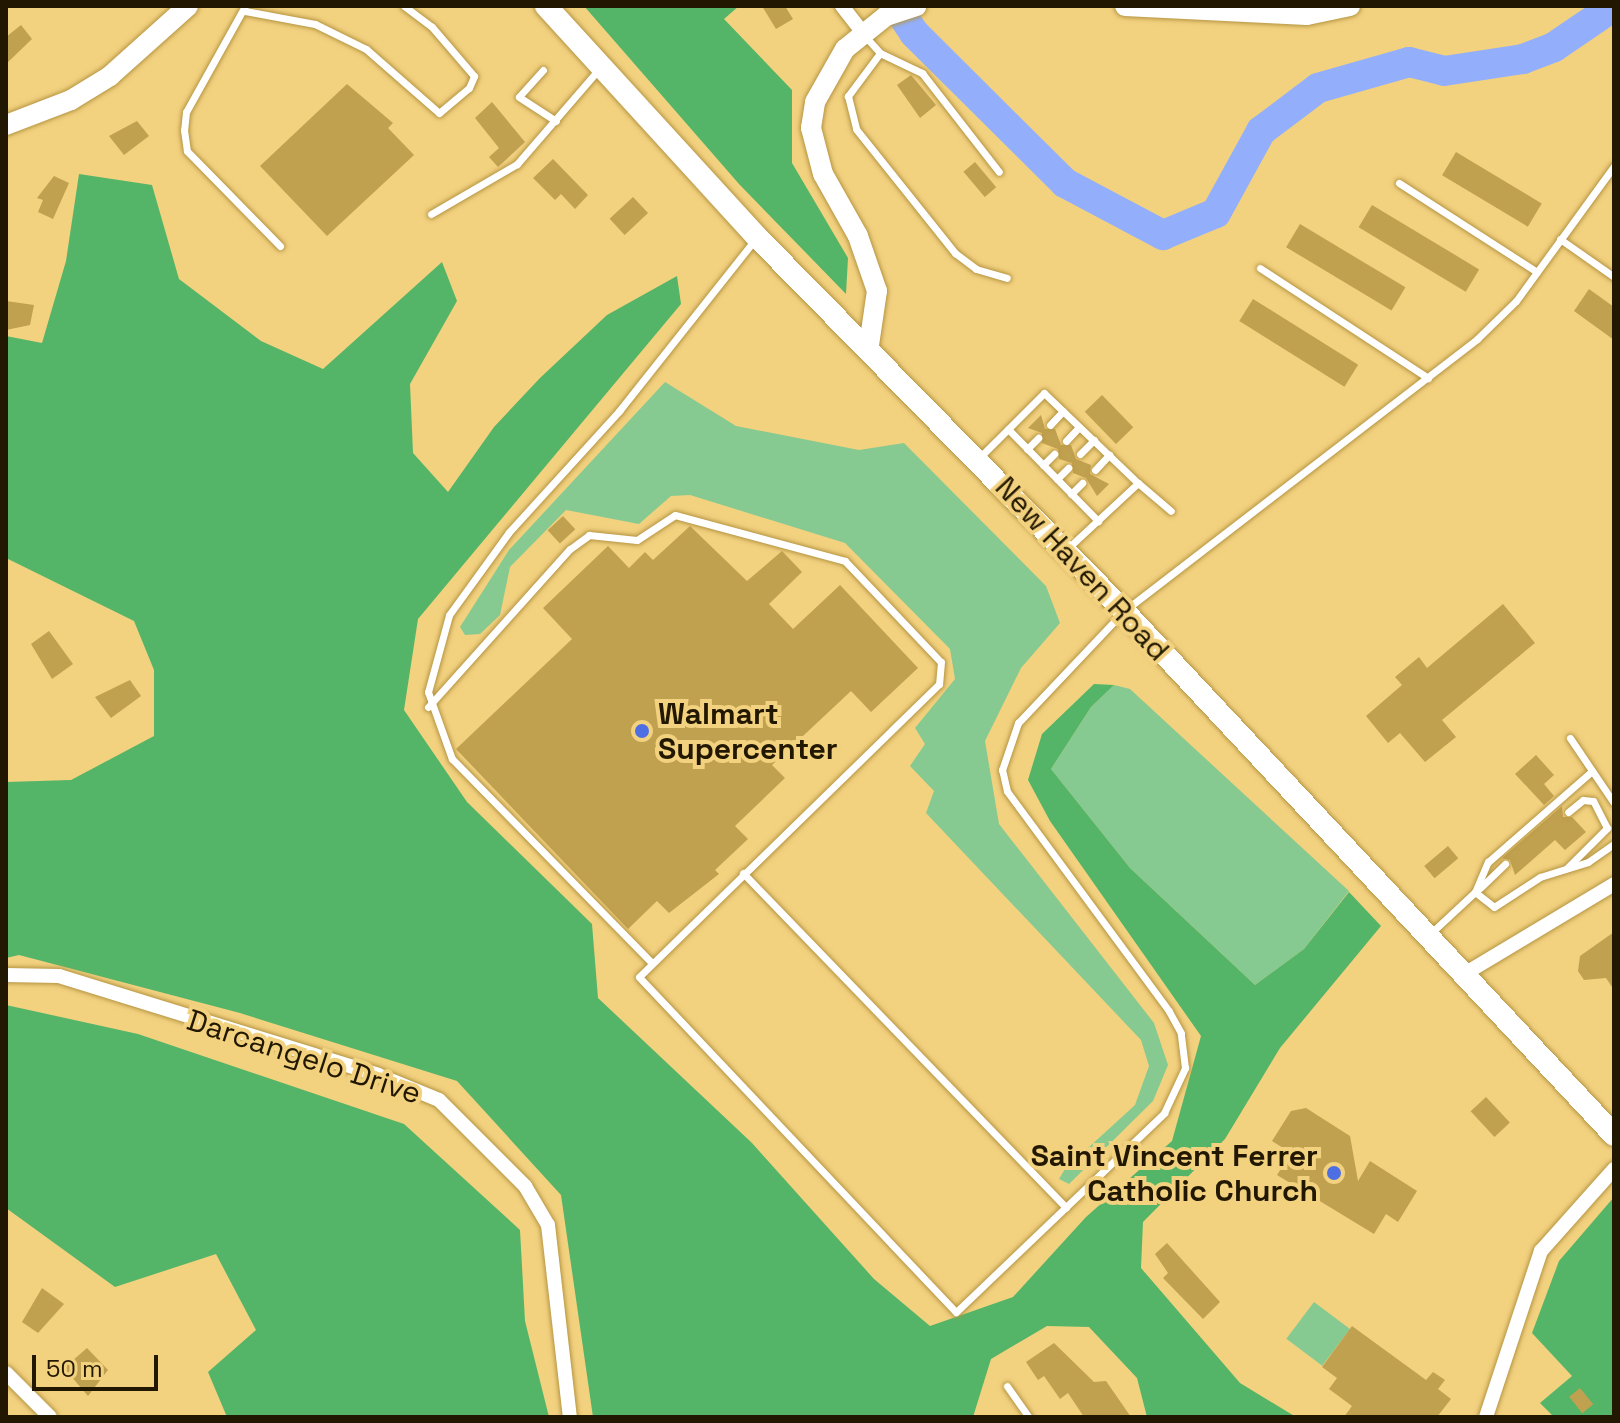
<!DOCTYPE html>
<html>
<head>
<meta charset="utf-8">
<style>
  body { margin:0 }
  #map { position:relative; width:1620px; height:1423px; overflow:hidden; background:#f2d17f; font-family:"Space Grotesk",sans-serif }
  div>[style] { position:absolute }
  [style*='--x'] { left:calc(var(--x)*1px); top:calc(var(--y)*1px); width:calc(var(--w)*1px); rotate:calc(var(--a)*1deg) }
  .green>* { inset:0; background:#86ca91; transform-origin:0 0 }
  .forest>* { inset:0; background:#54b568 }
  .river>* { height:30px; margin:-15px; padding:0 15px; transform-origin:15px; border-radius:15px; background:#93affc }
  .building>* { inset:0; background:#c0a14f; transform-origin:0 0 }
  .roads { filter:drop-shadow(0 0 2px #b59543) drop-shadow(0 0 2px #b59543) }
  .lane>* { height:7px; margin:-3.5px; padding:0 3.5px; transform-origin:3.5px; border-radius:3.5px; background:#fff }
  .street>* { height:14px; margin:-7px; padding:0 7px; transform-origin:7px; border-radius:7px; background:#fff }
  .secondary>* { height:20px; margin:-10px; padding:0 10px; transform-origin:10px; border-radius:10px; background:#fff }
  .primary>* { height:22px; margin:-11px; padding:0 11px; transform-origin:11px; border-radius:11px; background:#fff }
  .dots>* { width:22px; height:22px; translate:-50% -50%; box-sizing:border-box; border:4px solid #f2d17f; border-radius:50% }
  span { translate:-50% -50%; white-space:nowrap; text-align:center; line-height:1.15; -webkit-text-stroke:8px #f2d17f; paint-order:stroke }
  .street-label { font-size:30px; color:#221801 }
  .poi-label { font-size:30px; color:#221801; font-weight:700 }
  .left { translate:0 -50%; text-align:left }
  .right { translate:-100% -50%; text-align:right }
  .frame { position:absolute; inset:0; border:8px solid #221801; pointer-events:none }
  .scale { position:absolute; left:32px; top:1355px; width:126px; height:36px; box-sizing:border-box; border:4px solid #221801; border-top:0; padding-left:10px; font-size:24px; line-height:28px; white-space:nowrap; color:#221801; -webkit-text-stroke:6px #f2d17f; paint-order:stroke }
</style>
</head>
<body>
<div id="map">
  <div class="green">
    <div style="clip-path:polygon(665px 382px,736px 426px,859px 450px,904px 443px,1046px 586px,1060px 623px,1021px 668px,985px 741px,999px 824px,1154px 1023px,1168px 1065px,1153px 1101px,1069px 1184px,1059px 1179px,1065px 1169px,1135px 1105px,1149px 1066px,1141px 1040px,926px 813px,934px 791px,910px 766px,925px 744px,915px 728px,955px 679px,950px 649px,845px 543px,690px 495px,671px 496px,639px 524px,566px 510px,510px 567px,500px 615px,480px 634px,465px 635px,460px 627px,509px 550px)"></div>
    <div style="clip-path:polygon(1114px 685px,1130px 689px,1349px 891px,1304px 949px,1255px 985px,1130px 868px,1051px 769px,1091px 707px)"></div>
    <div style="left:1314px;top:1302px;width:45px;height:46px;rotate:37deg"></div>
  </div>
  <div class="forest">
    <div style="clip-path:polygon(584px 6px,739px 6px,724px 19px,792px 90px,792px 163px,848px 258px,846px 294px,739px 184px)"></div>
    <div style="clip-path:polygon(79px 174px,152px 185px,179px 279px,261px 341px,323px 369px,442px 262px,457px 301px,410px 384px,413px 453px,448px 492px,494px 427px,540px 378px,607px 315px,677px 276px,681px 304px,418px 619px,404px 710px,467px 802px,592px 924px,598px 998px,752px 1143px,874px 1279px,930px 1326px,1013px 1297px,1086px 1217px,1172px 1141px,1201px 1036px,1050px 821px,1028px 780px,1042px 734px,1094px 684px,1114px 685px,1091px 707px,1051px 769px,1130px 868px,1255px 985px,1304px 949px,1349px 892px,1381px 926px,1280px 1048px,1225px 1139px,1143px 1222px,1141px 1268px,1240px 1383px,1296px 1417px,1147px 1417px,1137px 1378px,1089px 1327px,1047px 1326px,991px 1359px,973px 1417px,593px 1417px,561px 1195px,457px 1081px,240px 1013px,19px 955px,6px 958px,6px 782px,71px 780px,154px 736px,154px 670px,134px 621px,6px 558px,6px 336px,42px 343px,66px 261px)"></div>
    <div style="clip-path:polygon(6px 1005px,138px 1034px,404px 1124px,520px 1230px,525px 1321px,549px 1417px,227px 1417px,208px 1372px,256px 1330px,216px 1254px,115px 1287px,6px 1208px)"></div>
    <div style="clip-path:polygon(1614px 1197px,1614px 1417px,1554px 1417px,1540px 1403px,1572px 1376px,1532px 1333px,1559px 1261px)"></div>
  </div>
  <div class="river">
    <div style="--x:896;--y:6;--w:32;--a:56"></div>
    <div style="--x:914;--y:33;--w:213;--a:44.8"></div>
    <div style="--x:1065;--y:183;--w:111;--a:28"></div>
    <div style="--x:1163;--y:235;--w:57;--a:-22.5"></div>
    <div style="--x:1216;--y:213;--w:94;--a:-61.2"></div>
    <div style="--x:1261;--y:131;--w:71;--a:-37"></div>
    <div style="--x:1318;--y:88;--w:95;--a:-15.9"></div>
    <div style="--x:1409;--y:62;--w:36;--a:14"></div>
    <div style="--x:1444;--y:71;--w:80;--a:-8.6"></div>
    <div style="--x:1523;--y:59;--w:33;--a:-21"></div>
    <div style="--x:1554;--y:47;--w:73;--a:-34.3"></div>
  </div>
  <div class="building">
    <div style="clip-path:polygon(762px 6px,785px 6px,793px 19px,776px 29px)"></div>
    <div style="clip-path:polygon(21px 25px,32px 39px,6px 64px,6px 37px)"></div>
    <div style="clip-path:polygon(911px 75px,936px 105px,920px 118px,897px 85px)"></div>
    <div style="clip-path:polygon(347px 84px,393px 123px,388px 128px,414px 155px,327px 236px,260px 166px)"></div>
    <div style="clip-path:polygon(492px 102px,525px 142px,498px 167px,489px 157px,499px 148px,475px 118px)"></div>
    <div style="clip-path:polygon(137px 121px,149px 136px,124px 155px,109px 136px)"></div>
    <div style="left:1456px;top:152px;width:100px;height:27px;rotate:31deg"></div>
    <div style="clip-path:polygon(553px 159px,588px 195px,575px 209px,561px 194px,555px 200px,533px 178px)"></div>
    <div style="left:975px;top:162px;width:33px;height:15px;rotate:50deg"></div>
    <div style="clip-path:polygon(54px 176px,69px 183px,53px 219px,38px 212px,43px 200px,37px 198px)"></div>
    <div style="left:633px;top:197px;width:22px;height:32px;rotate:47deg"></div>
    <div style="left:1372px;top:205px;width:125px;height:26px;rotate:31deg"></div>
    <div style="left:1300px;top:224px;width:123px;height:27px;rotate:31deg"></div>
    <div style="clip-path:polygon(1589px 289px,1614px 307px,1614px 340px,1574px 311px)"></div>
    <div style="left:1253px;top:299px;width:124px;height:26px;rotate:32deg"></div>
    <div style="clip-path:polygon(6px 301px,34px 305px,30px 325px,6px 330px)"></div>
    <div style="left:1102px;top:395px;width:45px;height:24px;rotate:46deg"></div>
    <div style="clip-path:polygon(1041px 415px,1045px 429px,1055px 429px,1061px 445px,1071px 445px,1076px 459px,1091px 465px,1090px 474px,1109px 484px,1097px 496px,1086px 478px,1073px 473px,1072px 463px,1059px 459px,1058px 449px,1042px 443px,1042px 433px,1028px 428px)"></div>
    <div style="left:563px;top:516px;width:18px;height:21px;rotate:47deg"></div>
    <div style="clip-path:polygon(690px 526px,747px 581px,782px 551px,802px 572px,769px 604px,793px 629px,840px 585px,918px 668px,871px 712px,851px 691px,772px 765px,785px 778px,735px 826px,748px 839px,715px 870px,719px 874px,669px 913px,657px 901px,628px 929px,456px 749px,572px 639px,543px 608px,608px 546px,629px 568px,645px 552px,653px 560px)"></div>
    <div style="clip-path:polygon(1503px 604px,1535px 643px,1442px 720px,1456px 737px,1425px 762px,1400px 733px,1388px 743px,1366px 716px,1402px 685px,1395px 677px,1419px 657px,1427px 668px)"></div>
    <div style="clip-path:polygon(49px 631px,73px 664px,52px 679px,31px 644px)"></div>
    <div style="clip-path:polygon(130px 680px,141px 696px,111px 718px,95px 697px)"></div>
    <div style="clip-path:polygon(1536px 755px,1554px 775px,1544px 784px,1554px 796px,1544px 805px,1515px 774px)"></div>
    <div style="clip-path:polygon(1562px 806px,1563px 817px,1572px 817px,1586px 832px,1565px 850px,1555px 840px,1515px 875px,1510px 860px,1502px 858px)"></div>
    <div style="left:1448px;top:846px;width:16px;height:31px;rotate:50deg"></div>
    <div style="clip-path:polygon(1614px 932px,1614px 990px,1606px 978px,1584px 980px,1578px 971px,1580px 956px)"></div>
    <div style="left:1486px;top:1097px;width:35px;height:21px;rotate:47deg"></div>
    <div style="clip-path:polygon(1306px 1108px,1350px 1136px,1358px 1181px,1370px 1161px,1417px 1191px,1398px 1222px,1386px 1214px,1374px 1234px,1277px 1175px,1291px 1153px,1272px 1141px,1291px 1111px)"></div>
    <div style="clip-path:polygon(1167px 1243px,1220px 1302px,1203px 1319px,1163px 1278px,1168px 1273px,1155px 1254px)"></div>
    <div style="clip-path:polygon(42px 1288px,64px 1304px,38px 1333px,22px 1322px)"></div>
    <div style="clip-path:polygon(1352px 1326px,1426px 1380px,1433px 1372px,1445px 1380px,1438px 1389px,1451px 1399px,1437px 1417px,1344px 1417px,1352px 1406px,1329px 1389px,1337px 1378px,1322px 1367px)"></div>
    <div style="clip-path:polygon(1054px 1343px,1094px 1382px,1106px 1381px,1131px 1417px,1084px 1417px,1068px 1393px,1060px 1399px,1044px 1376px,1038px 1380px,1026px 1362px)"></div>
    <div style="clip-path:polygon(87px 1348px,108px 1370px,88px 1396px,64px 1368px)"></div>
    <div style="left:1580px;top:1388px;width:21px;height:14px;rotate:51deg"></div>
  </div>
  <div class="roads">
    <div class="lane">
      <div style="--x:245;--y:6;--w:121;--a:119.1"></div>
      <div style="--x:186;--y:112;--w:18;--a:96"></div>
      <div style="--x:184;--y:130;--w:21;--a:82"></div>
      <div style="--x:187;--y:151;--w:133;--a:45.6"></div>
      <div style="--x:245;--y:11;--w:71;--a:10.5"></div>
      <div style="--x:315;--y:24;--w:57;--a:26.1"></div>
      <div style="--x:366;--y:49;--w:97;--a:41.2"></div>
      <div style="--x:439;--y:113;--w:39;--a:-40"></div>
      <div style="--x:469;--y:88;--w:13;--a:-67"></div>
      <div style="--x:474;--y:76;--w:65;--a:-130.6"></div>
      <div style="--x:432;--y:27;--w:35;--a:-143"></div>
      <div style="--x:864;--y:35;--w:24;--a:48"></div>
      <div style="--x:880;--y:53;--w:47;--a:25.5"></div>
      <div style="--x:922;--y:73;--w:125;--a:52.1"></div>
      <div style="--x:880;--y:53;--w:54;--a:126.7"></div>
      <div style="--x:848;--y:96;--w:34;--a:76"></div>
      <div style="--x:856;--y:129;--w:159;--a:51.4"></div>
      <div style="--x:955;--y:253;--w:26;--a:37"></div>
      <div style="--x:976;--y:269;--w:32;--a:16"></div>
      <div style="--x:543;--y:70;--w:36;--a:132"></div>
      <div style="--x:519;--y:97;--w:44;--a:33"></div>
      <div style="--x:1399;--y:183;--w:164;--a:32.8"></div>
      <div style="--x:431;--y:214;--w:99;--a:-30.2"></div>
      <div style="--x:517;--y:164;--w:127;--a:-49.2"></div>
      <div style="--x:1560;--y:239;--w:66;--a:35.1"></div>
      <div style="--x:1260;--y:268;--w:201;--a:33.2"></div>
      <div style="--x:1050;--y:425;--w:19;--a:-47"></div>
      <div style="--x:1008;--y:429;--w:129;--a:45.6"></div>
      <div style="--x:1066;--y:441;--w:19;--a:-47"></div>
      <div style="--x:1027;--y:449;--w:16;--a:-45"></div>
      <div style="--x:1080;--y:454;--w:20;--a:-45"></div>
      <div style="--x:979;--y:458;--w:92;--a:-45"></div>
      <div style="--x:1044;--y:393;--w:130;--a:43.8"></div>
      <div style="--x:1138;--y:483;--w:97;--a:137.1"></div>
      <div style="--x:1043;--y:465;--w:16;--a:-45"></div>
      <div style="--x:1095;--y:470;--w:21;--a:-47"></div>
      <div style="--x:1057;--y:479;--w:16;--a:-45"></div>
      <div style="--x:1138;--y:483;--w:43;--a:40.3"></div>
      <div style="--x:1071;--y:494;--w:16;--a:-45"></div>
      <div style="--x:428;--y:707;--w:212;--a:-48.1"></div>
      <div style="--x:570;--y:549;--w:24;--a:-36"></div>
      <div style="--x:589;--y:535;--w:48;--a:5.9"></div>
      <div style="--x:637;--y:540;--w:45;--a:-33.3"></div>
      <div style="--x:675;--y:515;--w:176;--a:15.1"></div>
      <div style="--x:845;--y:561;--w:139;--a:46.5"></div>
      <div style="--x:941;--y:662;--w:22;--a:95"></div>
      <div style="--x:939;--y:684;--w:419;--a:135.7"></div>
      <div style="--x:639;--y:977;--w:461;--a:46.6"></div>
      <div style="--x:956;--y:1312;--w:288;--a:-43.7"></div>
      <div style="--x:1164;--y:1113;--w:50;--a:-65"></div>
      <div style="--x:1185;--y:1068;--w:35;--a:-97"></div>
      <div style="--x:1181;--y:1033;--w:25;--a:-119"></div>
      <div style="--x:1169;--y:1011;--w:273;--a:-126.4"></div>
      <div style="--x:1007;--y:791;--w:22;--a:-103"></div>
      <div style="--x:1002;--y:770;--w:50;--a:-71.2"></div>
      <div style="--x:1018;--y:723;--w:154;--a:-46.6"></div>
      <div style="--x:1124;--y:611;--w:446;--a:-37.6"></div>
      <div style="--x:1477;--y:339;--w:54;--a:-44.3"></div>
      <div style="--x:1516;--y:301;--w:167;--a:-54"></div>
      <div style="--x:1570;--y:738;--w:78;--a:55.9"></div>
      <div style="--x:1567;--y:868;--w:57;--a:-45"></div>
      <div style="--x:1607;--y:828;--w:30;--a:-117"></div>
      <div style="--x:1593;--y:801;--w:10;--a:-174"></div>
      <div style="--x:1583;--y:800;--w:19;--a:141"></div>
      <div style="--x:743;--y:873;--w:465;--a:46"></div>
      <div style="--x:1480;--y:888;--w:35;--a:-44"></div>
      <div style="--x:1475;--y:892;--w:33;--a:-67"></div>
      <div style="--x:1488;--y:862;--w:138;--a:-41.2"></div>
      <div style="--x:1431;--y:933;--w:60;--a:-43"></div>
      <div style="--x:1475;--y:892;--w:24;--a:38"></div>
      <div style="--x:1494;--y:907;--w:55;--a:-33.1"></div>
      <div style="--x:1540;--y:877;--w:50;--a:-17.4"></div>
      <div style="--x:1588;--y:862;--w:32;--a:-35"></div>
      <div style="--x:650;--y:961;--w:283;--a:-134.4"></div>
      <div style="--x:452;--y:759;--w:71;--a:-109.7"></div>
      <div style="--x:428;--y:692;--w:80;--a:-74.7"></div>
      <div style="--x:449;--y:615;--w:102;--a:-54.1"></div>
      <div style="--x:509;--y:532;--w:164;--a:-47.7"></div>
      <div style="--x:619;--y:411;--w:221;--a:-51.6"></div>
      <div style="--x:1007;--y:1386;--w:38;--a:55"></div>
    </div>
    <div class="street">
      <div style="--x:842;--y:6;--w:34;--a:52"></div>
      <div style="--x:1466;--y:973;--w:173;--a:-31"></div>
      <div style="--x:6;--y:975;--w:53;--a:1.1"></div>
      <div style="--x:59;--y:976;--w:334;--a:17.2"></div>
      <div style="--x:378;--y:1075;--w:66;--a:22.3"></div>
      <div style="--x:439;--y:1100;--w:122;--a:45"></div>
      <div style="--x:525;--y:1186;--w:45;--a:59.5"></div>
      <div style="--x:548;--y:1225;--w:193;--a:83.5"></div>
      <div style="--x:6;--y:1373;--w:62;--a:45"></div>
      <div style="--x:1486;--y:1417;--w:175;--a:-71.7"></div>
      <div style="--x:1541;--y:1251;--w:110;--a:-48.3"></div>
    </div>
    <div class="secondary">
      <div style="--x:1125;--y:6;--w:182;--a:2.8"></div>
      <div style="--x:1307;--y:15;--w:44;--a:-11.8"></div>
      <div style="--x:6;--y:125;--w:70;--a:-21"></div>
      <div style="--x:71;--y:100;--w:46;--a:-31.6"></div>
      <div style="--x:110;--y:76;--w:105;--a:-41.9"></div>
      <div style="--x:869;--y:345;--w:55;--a:-81.6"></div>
      <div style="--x:877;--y:291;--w:58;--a:-109.1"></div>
      <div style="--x:858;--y:236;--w:71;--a:-119.4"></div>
      <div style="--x:823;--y:174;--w:48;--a:-104.6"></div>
      <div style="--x:811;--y:128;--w:26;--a:-81"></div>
      <div style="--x:815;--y:102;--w:61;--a:-60.5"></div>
      <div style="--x:845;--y:49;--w:53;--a:-38.8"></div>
      <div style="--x:886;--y:16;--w:32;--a:-18"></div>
    </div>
    <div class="primary">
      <div style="--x:546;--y:6;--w:313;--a:47.6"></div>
      <div style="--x:757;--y:237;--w:524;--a:45.54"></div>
      <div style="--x:1124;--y:611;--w:717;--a:46.92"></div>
    </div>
  </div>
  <div class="dots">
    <div style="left:642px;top:731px;background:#4e6fe3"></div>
    <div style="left:1334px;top:1173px;background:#4e6fe3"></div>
  </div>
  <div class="street-label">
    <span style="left:1082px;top:569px;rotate:47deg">New Haven Road</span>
    <span style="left:304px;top:1057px;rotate:18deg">Darcangelo Drive</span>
  </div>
  <div class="poi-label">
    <span class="left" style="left:658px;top:731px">Walmart<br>Supercenter</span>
    <span class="right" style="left:1318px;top:1173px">Saint Vincent Ferrer<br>Catholic Church</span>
  </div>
  <div class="frame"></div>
  <div class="scale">50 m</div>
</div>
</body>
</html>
